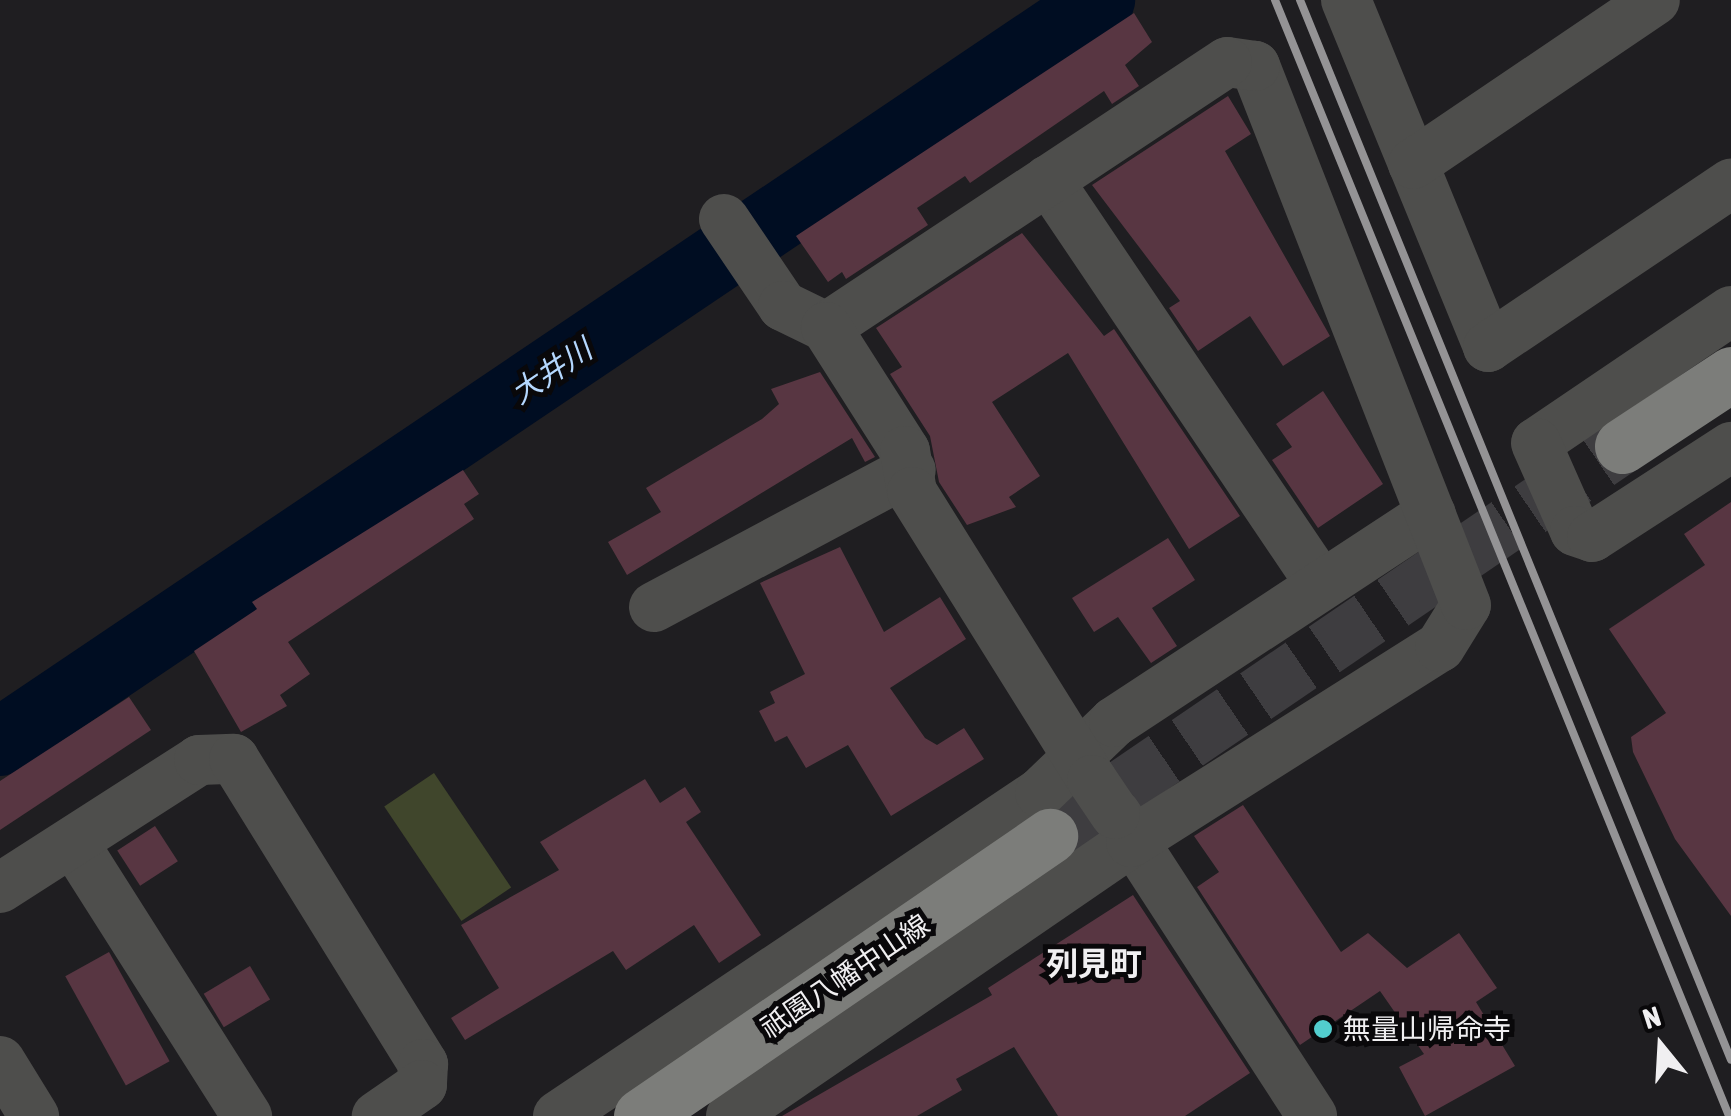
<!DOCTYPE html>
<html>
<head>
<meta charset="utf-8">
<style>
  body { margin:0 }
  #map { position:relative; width:1731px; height:1116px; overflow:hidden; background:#1f1e21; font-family:"Asap Condensed","Noto Sans JP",sans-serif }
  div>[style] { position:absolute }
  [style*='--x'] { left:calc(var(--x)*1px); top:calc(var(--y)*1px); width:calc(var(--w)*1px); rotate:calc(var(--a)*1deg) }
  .green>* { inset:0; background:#40462c; transform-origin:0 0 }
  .river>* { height:68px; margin:-34px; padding:0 34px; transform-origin:34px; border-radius:34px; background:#000d22 }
  .building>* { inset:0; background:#583642; transform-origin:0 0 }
  .major-tunnel>* { height:55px; margin-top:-27.5px; transform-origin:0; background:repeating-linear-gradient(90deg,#3e3d40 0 55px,transparent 0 83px) }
  .minor>* { height:50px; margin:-25px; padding:0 25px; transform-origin:25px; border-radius:25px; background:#4e4e4c }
  .major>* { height:55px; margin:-27.5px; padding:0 27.5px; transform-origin:27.5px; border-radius:27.5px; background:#7c7d7a }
  .rail>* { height:8px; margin:-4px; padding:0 4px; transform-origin:4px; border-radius:4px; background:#949395 }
  .minor-bridge>* { height:50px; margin:-25px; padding:0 25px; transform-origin:25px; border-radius:25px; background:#4e4e4c }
  .dots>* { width:28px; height:28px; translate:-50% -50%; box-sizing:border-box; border:5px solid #09080a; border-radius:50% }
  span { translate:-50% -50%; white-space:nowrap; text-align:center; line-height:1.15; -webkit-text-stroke:10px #09080a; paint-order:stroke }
  .street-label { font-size:28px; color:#f0eff1 }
  .poi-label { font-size:28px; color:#f0eff1 }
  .left { translate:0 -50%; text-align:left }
  .water-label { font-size:30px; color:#b4d7fe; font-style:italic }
  .quarter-label { font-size:32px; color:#f0eff1; font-weight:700 }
  .north { position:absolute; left:1611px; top:996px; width:100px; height:100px; -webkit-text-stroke:8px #09080a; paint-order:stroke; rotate:342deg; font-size:28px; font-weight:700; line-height:40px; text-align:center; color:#f0eff1 }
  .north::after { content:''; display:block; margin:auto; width:35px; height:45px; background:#f0eff1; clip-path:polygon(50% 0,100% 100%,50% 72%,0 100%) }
</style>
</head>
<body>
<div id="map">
  <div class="green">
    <div style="left:434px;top:773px;width:138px;height:60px;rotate:56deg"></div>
  </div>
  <div class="river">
    <div style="--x:0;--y:742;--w:1328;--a:-33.98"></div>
  </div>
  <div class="building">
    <div style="clip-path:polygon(1134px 13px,1152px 42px,1125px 65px,1139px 86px,1112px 104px,1104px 91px,970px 183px,965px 176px,917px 208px,928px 225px,846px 279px,842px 272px,828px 282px,796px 236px)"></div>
    <div style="clip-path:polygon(1228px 96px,1251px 134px,1225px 151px,1330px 336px,1283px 366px,1250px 316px,1198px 351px,1169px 308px,1180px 301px,1092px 185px)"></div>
    <div style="clip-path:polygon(1022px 233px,1104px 336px,1114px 329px,1240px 516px,1189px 549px,1068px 353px,992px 402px,1040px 476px,1009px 497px,1016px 507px,967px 525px,939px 482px,930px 436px,890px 374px,902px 367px,876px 328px)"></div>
    <div style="clip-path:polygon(820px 372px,875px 457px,865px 462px,852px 438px,627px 575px,608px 542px,661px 512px,646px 488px,762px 419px,779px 404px,771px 389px)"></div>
    <div style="clip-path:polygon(1323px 391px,1383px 484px,1318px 528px,1272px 460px,1292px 447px,1276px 424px)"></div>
    <div style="clip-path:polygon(463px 470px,479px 494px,464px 504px,474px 519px,288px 642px,310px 674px,280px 695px,287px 706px,241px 732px,194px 651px,257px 609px,252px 602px)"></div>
    <div style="clip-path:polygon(1731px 502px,1731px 916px,1675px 839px,1633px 752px,1631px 737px,1666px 713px,1609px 629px,1705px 565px,1684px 534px)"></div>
    <div style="clip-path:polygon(1168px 538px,1195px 580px,1152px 608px,1177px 646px,1151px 663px,1118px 617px,1094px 632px,1072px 598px)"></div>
    <div style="clip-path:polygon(840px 547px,884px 632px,940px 597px,966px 639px,890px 688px,925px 738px,937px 745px,964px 728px,984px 759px,891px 816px,848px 745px,806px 768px,787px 736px,775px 742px,759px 711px,775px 703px,770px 692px,805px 674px,760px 583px)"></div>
    <div style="clip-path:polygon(129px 697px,151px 730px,0 830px,0 781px)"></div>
    <div style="clip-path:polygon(645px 779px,660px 803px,685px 787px,701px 812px,686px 822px,761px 935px,719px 963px,694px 925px,626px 970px,613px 951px,465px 1040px,451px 1018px,499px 988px,461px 925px,559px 870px,540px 842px)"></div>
    <div style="clip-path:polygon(1243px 805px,1341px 952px,1368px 933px,1407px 968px,1459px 933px,1497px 988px,1476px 1002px,1515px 1066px,1425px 1116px,1399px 1067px,1424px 1054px,1380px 991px,1300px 1045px,1197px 887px,1219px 872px,1194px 836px)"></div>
    <div style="left:155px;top:826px;width:42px;height:45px;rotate:57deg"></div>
    <div style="clip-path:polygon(1133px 895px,1250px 1073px,1185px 1116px,1058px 1116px,1014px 1047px,956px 1079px,962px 1090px,917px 1116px,782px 1116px,992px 995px,988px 988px)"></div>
    <div style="left:109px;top:952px;width:125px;height:50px;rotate:61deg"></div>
    <div style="left:250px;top:966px;width:39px;height:54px;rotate:59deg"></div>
  </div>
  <div class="major-tunnel">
    <div style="--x:1050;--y:836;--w:692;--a:-34.29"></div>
  </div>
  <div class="minor">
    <div style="--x:1346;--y:0;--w:375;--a:67.7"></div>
    <div style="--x:1488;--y:347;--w:293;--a:-33.9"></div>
    <div style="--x:1413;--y:164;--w:292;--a:-34.1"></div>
    <div style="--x:1048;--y:180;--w:488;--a:56"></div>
    <div style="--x:724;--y:219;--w:105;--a:55.9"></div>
    <div style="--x:783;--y:306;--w:48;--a:26"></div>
    <div style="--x:1731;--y:311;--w:235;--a:145.9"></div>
    <div style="--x:1536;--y:443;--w:96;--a:66.1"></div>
    <div style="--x:1575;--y:531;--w:18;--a:19"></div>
    <div style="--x:1592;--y:537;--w:166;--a:-32.9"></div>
    <div style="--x:654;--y:607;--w:291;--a:-28.1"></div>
    <div style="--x:1116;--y:814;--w:360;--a:57"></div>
    <div style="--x:73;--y:842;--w:325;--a:57.6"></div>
    <div style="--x:0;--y:888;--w:237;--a:-32.7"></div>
    <div style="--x:199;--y:760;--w:35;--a:-2"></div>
    <div style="--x:234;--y:759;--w:359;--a:58.2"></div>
    <div style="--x:423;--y:1064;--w:21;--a:93"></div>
    <div style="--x:422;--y:1085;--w:55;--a:145.4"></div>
    <div style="--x:0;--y:1061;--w:65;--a:58.3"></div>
    <div style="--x:558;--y:1116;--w:580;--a:-33.83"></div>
    <div style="--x:1040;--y:793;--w:103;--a:-43.8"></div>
    <div style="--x:1114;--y:722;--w:379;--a:-33.3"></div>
    <div style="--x:731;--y:1116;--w:485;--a:-34.4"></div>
    <div style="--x:1131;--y:842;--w:365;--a:-32.3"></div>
    <div style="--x:1440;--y:647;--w:49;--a:-58.2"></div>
    <div style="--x:1466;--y:605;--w:579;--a:-111.38"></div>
    <div style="--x:1255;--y:66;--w:28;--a:-172"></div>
    <div style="--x:1227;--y:62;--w:481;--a:146.5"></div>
    <div style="--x:826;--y:327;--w:147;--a:57.5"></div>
    <div style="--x:905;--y:451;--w:42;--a:80.3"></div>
    <div style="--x:912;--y:492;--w:340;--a:58"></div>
  </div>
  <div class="major">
    <div style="--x:1622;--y:446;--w:131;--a:-33.4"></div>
    <div style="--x:641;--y:1116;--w:496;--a:-34.4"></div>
  </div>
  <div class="rail">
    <div style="--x:1275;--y:0;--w:1205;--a:67.86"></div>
    <div style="--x:1300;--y:0;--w:1144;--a:67.87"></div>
  </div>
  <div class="minor-bridge">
    <div style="--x:1092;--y:780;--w:41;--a:55.9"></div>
  </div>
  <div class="dots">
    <div style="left:1323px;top:1029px;background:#52cdce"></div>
  </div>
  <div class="street-label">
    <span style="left:845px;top:976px;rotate:-34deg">祇園八幡中山線</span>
  </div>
  <div class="poi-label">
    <span class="left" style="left:1343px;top:1029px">無量山帰命寺</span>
  </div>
  <div class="water-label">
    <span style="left:551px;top:371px;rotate:-34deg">大井川</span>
  </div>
  <div class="quarter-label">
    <span style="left:1094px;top:964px">列見町</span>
  </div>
  <div class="north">N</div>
</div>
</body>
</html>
